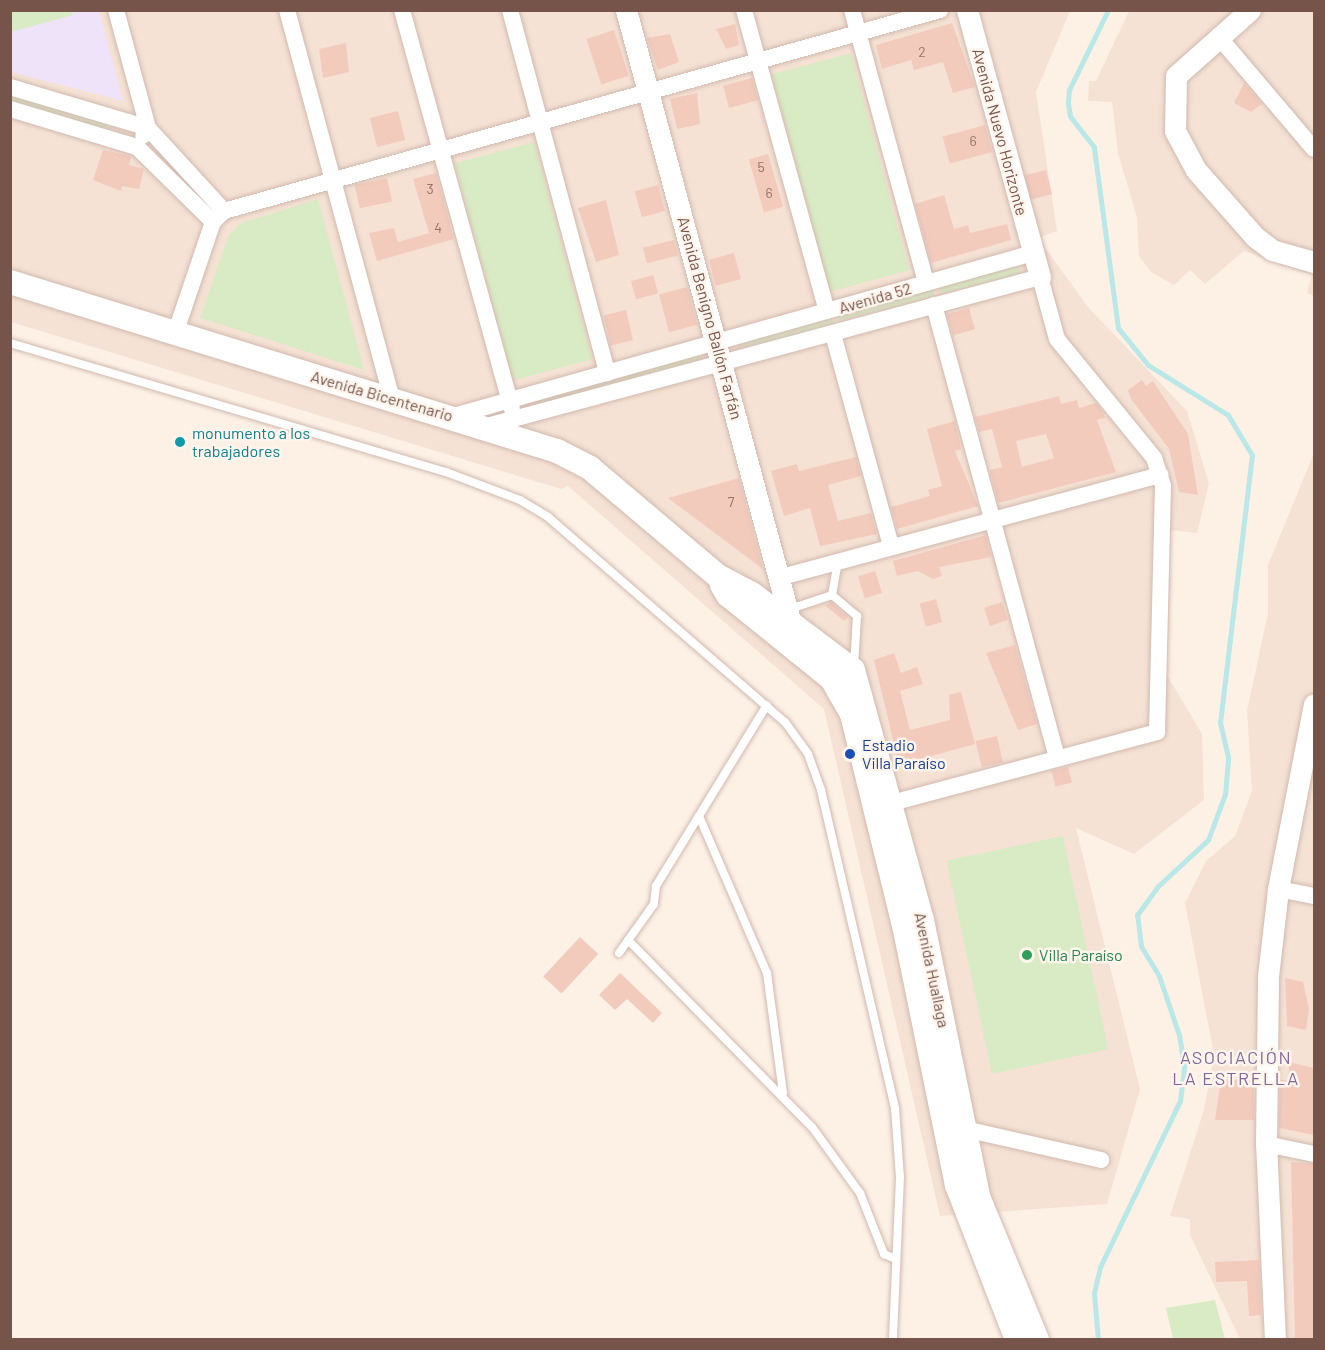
<!DOCTYPE html>
<html>
<head>
<meta charset="utf-8">
<style>
  body { margin:0 }
  #map { position:relative; width:1325px; height:1350px; overflow:hidden; background:#fdf1e6; font-family:Barlow,sans-serif }
  div>[style] { position:absolute }
  [style*='--x'] { left:calc(var(--x)*1px); top:calc(var(--y)*1px); width:calc(var(--w)*1px); rotate:calc(var(--a)*1deg) }
  .residential>* { inset:0; background:#f5e2d4 }
  .education>* { inset:0; background:#eee3f9 }
  .green>* { inset:0; background:#d9ebc4; transform-origin:0 0 }
  .stream>* { height:5px; margin:-2.5px; padding:0 2.5px; transform-origin:2.5px; border-radius:2.5px; background:#bae7e7 }
  .building>* { inset:0; background:#f3cbbd; transform-origin:0 0 }
  .roads { filter:drop-shadow(0 0 2px #d1b9ae) drop-shadow(0 0 2px #d1b9ae) }
  .service>* { height:8px; margin:-4px; padding:0 4px; transform-origin:4px; border-radius:4px; background:#fff }
  .minor>* { height:16px; margin:-8px; padding:0 8px; transform-origin:8px; border-radius:8px; background:#fff }
  .tertiary>* { height:21px; margin:-10.5px; padding:0 10.5px; transform-origin:10.5px; border-radius:10.5px; background:#fff }
  .secondary>* { height:24px; margin:-12px; padding:0 12px; transform-origin:12px; border-radius:12px; background:#fff }
  .dots>* { width:16px; height:16px; translate:-50% -50%; box-sizing:border-box; border:3px solid #fff5ed; border-radius:50% }
  span { translate:-50% -50%; white-space:nowrap; text-align:center; line-height:1.15; -webkit-text-stroke:5px #fff5ed; paint-order:stroke }
  .number-label { font-size:14px; color:#967267 }
  .number-label span { -webkit-text-stroke-width:0 }
  .street-label { font-size:16px; color:#77544a }
  .culture-label { font-size:16px; color:#0d838f }
  .left { translate:0 -50%; text-align:left }
  .transit-label { font-size:16px; color:#164399 }
  .leisure-label { font-size:16px; color:#27864d }
  .neighbourhood-label { font-size:18px; color:#81669a; letter-spacing:1.5px }
  .frame { position:absolute; inset:0; border:12px solid #77544a; pointer-events:none }
</style>
</head>
<body>
<div id="map">
  <div class="residential">
    <div style="clip-path:polygon(10px 11px,1070px 11px,1036px 92px,1057px 231px,1038px 238px,1088px 307px,1187px 411px,1209px 483px,1197px 533px,1171px 530px,1167px 675px,1202px 734px,1204px 800px,1134px 854px,1076px 828px,1140px 1089px,1107px 1204px,940px 1216px,824px 709px,568px 486px,561px 489px,11px 322px)"></div>
    <div style="clip-path:polygon(1129px 11px,1314px 11px,1314px 296px,1307px 293px,1312px 275px,1244px 251px,1205px 284px,1190px 270px,1174px 285px,1151px 272px,1139px 256px,1137px 218px,1118px 153px,1112px 102px,1088px 101px,1089px 81px,1096px 81px)"></div>
    <div style="clip-path:polygon(1314px 453px,1314px 1339px,1240px 1339px,1190px 1235px,1190px 1219px,1170px 1216px,1204px 1110px,1214px 1055px,1185px 903px,1206px 861px,1235px 836px,1252px 791px,1247px 711px,1268px 613px,1268px 565px)"></div>
  </div>
  <div class="education">
    <div style="clip-path:polygon(10px 11px,99px 11px,123px 101px,11px 72px)"></div>
  </div>
  <div class="green">
    <div style="clip-path:polygon(11px 10px,72px 11px,73px 15px,11px 32px)"></div>
    <div style="left:851px;top:53px;width:225px;height:82px;rotate:75deg"></div>
    <div style="left:10px;top:94px;width:102px;height:8px;rotate:17deg"></div>
    <div style="left:534px;top:142px;width:225px;height:82px;rotate:75deg"></div>
    <div style="clip-path:polygon(318px 199px,364px 370px,200px 318px,228px 236px,241px 223px)"></div>
    <div style="left:1019px;top:266px;width:8px;height:83px;rotate:76deg"></div>
    <div style="left:933px;top:289px;width:8px;height:99px;rotate:76deg"></div>
    <div style="left:832px;top:317px;width:8px;height:95px;rotate:76deg"></div>
    <div style="left:699px;top:355px;width:8px;height:169px;rotate:76deg"></div>
    <div style="left:1063px;top:836px;width:218px;height:119px;rotate:78deg"></div>
    <div style="clip-path:polygon(1215px 1300px,1225px 1339px,1173px 1339px,1166px 1308px)"></div>
  </div>
  <div class="stream">
    <div style="--x:1098;--y:1340;--w:47;--a:-94.9"></div>
    <div style="--x:1094;--y:1293;--w:27;--a:-77"></div>
    <div style="--x:1100;--y:1267;--w:184;--a:-64.3"></div>
    <div style="--x:1180;--y:1101;--w:35;--a:-83"></div>
    <div style="--x:1184;--y:1066;--w:31;--a:-99"></div>
    <div style="--x:1179;--y:1035;--w:62;--a:-108.7"></div>
    <div style="--x:1159;--y:976;--w:35;--a:-121"></div>
    <div style="--x:1141;--y:946;--w:31;--a:-97"></div>
    <div style="--x:1137;--y:915;--w:34;--a:-54"></div>
    <div style="--x:1157;--y:887;--w:69;--a:-42.7"></div>
    <div style="--x:1208;--y:840;--w:49;--a:-69.7"></div>
    <div style="--x:1225;--y:794;--w:37;--a:-85"></div>
    <div style="--x:1228;--y:757;--w:35;--a:-103"></div>
    <div style="--x:1220;--y:723;--w:270;--a:-83.2"></div>
    <div style="--x:1252;--y:455;--w:47;--a:-121"></div>
    <div style="--x:1228;--y:415;--w:94;--a:-148"></div>
    <div style="--x:1148;--y:365;--w:48;--a:-129"></div>
    <div style="--x:1118;--y:328;--w:183;--a:-97.6"></div>
    <div style="--x:1094;--y:147;--w:39;--a:-128"></div>
    <div style="--x:1070;--y:116;--w:13;--a:-99"></div>
    <div style="--x:1068;--y:103;--w:13;--a:-86"></div>
    <div style="--x:1069;--y:90;--w:89;--a:-64"></div>
  </div>
  <div class="building">
    <div style="clip-path:polygon(952px 23px,975px 87px,953px 93px,943px 62px,914px 70px,911px 60px,882px 69px,876px 45px)"></div>
    <div style="clip-path:polygon(735px 24px,739px 45px,726px 49px,716px 29px)"></div>
    <div style="left:614px;top:30px;width:48px;height:29px;rotate:72deg"></div>
    <div style="clip-path:polygon(670px 34px,679px 62px,658px 70px,647px 38px)"></div>
    <div style="clip-path:polygon(346px 43px,349px 72px,323px 78px,319px 49px)"></div>
    <div style="left:752px;top:78px;width:23px;height:30px;rotate:75deg"></div>
    <div style="clip-path:polygon(1244px 83px,1262px 104px,1251px 112px,1234px 103px)"></div>
    <div style="clip-path:polygon(697px 93px,700px 124px,677px 129px,670px 99px)"></div>
    <div style="left:398px;top:111px;width:30px;height:29px;rotate:76deg"></div>
    <div style="left:985px;top:125px;width:28px;height:44px;rotate:75deg"></div>
    <div style="clip-path:polygon(103px 150px,131px 156px,129px 165px,144px 169px,139px 189px,122px 186px,121px 191px,93px 180px)"></div>
    <div style="left:768px;top:154px;width:55px;height:20px;rotate:74deg"></div>
    <div style="left:1046px;top:170px;width:25px;height:22px;rotate:76deg"></div>
    <div style="clip-path:polygon(436px 173px,454px 239px,377px 261px,369px 233px,394px 228px,398px 242px,429px 233px,413px 179px)"></div>
    <div style="left:387px;top:178px;width:24px;height:33px;rotate:78deg"></div>
    <div style="left:658px;top:185px;width:27px;height:24px;rotate:75deg"></div>
    <div style="clip-path:polygon(944px 195px,954px 229px,968px 225px,970px 233px,1007px 224px,1011px 240px,931px 263px,915px 204px)"></div>
    <div style="clip-path:polygon(606px 200px,619px 255px,596px 262px,578px 208px)"></div>
    <div style="left:674px;top:240px;width:16px;height:32px;rotate:76deg"></div>
    <div style="left:734px;top:253px;width:27px;height:26px;rotate:75deg"></div>
    <div style="left:653px;top:275px;width:19px;height:23px;rotate:74deg"></div>
    <div style="left:687px;top:287px;width:39px;height:29px;rotate:75deg"></div>
    <div style="left:969px;top:308px;width:22px;height:23px;rotate:74deg"></div>
    <div style="left:626px;top:310px;width:31px;height:23px;rotate:77deg"></div>
    <div style="clip-path:polygon(1142px 380px,1146px 386px,1153px 381px,1188px 434px,1198px 495px,1179px 492px,1169px 449px,1131px 399px,1128px 390px)"></div>
    <div style="clip-path:polygon(evenodd,1059px 396px,1061px 404px,1077px 400px,1079px 408px,1096px 403px,1103px 412px,1105px 418px,1097px 420px,1116px 472px,998px 503px,990px 470px,1002px 467px,992px 429px,979px 432px,975px 417px,1059px 396px,1046px 434px,1054px 458px,1022px 467px,1016px 441px,1046px 434px)"></div>
    <div style="clip-path:polygon(955px 421px,961px 449px,955px 451px,978px 506px,897px 529px,891px 507px,930px 496px,928px 490px,942px 486px,927px 429px)"></div>
    <div style="clip-path:polygon(856px 457px,861px 476px,828px 485px,838px 521px,871px 513px,877px 534px,820px 546px,810px 508px,784px 516px,771px 471px,797px 464px,799px 471px)"></div>
    <div style="clip-path:polygon(739px 478px,763px 569px,668px 498px)"></div>
    <div style="clip-path:polygon(986px 535px,991px 557px,939px 567px,942px 576px,933px 579px,918px 571px,897px 576px,893px 561px)"></div>
    <div style="left:875px;top:571px;width:23px;height:18px;rotate:72deg"></div>
    <div style="left:936px;top:599px;width:24px;height:17px;rotate:75deg"></div>
    <div style="clip-path:polygon(831px 602px,848px 617px,844px 621px,826px 606px)"></div>
    <div style="left:1002px;top:602px;width:19px;height:19px;rotate:72deg"></div>
    <div style="clip-path:polygon(1015px 645px,1037px 724px,1018px 730px,986px 653px)"></div>
    <div style="clip-path:polygon(894px 653px,901px 673px,917px 667px,923px 684px,900px 691px,910px 730px,950px 720px,949px 695px,961px 692px,975px 744px,899px 765px,874px 660px)"></div>
    <div style="left:997px;top:736px;width:27px;height:22px;rotate:77deg"></div>
    <div style="left:1068px;top:767px;width:16px;height:17px;rotate:76deg"></div>
    <div style="left:580px;top:937px;width:25px;height:54px;rotate:43deg"></div>
    <div style="clip-path:polygon(620px 973px,662px 1013px,653px 1023px,627px 999px,615px 1010px,599px 995px)"></div>
    <div style="clip-path:polygon(1285px 978px,1303px 982px,1309px 1009px,1306px 1030px,1287px 1026px)"></div>
    <div style="clip-path:polygon(1289px 1062px,1314px 1068px,1314px 1135px,1279px 1128px,1280px 1080px,1289px 1080px)"></div>
    <div style="clip-path:polygon(1221px 1080px,1254px 1080px,1254px 1120px,1215px 1120px)"></div>
    <div style="clip-path:polygon(1291px 1162px,1314px 1164px,1314px 1340px,1295px 1340px)"></div>
    <div style="clip-path:polygon(1259px 1260px,1261px 1315px,1249px 1316px,1247px 1281px,1216px 1282px,1215px 1262px)"></div>
  </div>
  <div class="roads">
    <div class="service">
      <div style="--x:10;--y:343;--w:455;--a:16.5"></div>
      <div style="--x:446;--y:472;--w:79;--a:20.7"></div>
      <div style="--x:520;--y:500;--w:33;--a:31"></div>
      <div style="--x:548;--y:517;--w:313;--a:40.9"></div>
      <div style="--x:785;--y:722;--w:39;--a:54"></div>
      <div style="--x:808;--y:754;--w:38;--a:70"></div>
      <div style="--x:821;--y:790;--w:326;--a:76.9"></div>
      <div style="--x:895;--y:1108;--w:69;--a:85.9"></div>
      <div style="--x:900;--y:1177;--w:163;--a:92.5"></div>
      <div style="--x:832;--y:595;--w:33;--a:40"></div>
      <div style="--x:857;--y:616;--w:50;--a:93.4"></div>
      <div style="--x:832;--y:595;--w:34;--a:-80"></div>
      <div style="--x:790;--y:609;--w:44;--a:-18.4"></div>
      <div style="--x:699;--y:816;--w:171;--a:66.6"></div>
      <div style="--x:767;--y:973;--w:121;--a:82.4"></div>
      <div style="--x:628;--y:940;--w:262;--a:45.5"></div>
      <div style="--x:812;--y:1127;--w:82;--a:54"></div>
      <div style="--x:860;--y:1193;--w:66;--a:68.5"></div>
      <div style="--x:884;--y:1254;--w:13;--a:23"></div>
      <div style="--x:619;--y:953;--w:60;--a:-54.5"></div>
      <div style="--x:654;--y:904;--w:18;--a:-84"></div>
      <div style="--x:656;--y:886;--w:212;--a:-58.5"></div>
    </div>
    <div class="minor">
      <div style="--x:116;--y:10;--w:122;--a:74.8"></div>
      <div style="--x:148;--y:128;--w:9;--a:122"></div>
      <div style="--x:287;--y:10;--w:404;--a:74.9"></div>
      <div style="--x:402;--y:10;--w:414;--a:74.6"></div>
      <div style="--x:510;--y:10;--w:376;--a:75"></div>
      <div style="--x:744;--y:10;--w:312;--a:74.6"></div>
      <div style="--x:852;--y:10;--w:283;--a:74.8"></div>
      <div style="--x:1218;--y:36;--w:148;--a:49.7"></div>
      <div style="--x:10;--y:87;--w:144;--a:16.5"></div>
      <div style="--x:148;--y:128;--w:113;--a:47.5"></div>
      <div style="--x:10;--y:109;--w:133;--a:16.7"></div>
      <div style="--x:137;--y:147;--w:107;--a:44.6"></div>
      <div style="--x:934;--y:305;--w:466;--a:74.8"></div>
      <div style="--x:175;--y:334;--w:118;--a:-71.3"></div>
      <div style="--x:213;--y:222;--w:16;--a:-45"></div>
      <div style="--x:224;--y:211;--w:744;--a:-15.68"></div>
      <div style="--x:833;--y:334;--w:220;--a:74.7"></div>
      <div style="--x:450;--y:417;--w:606;--a:-15.71"></div>
      <div style="--x:487;--y:426;--w:573;--a:-15.08"></div>
      <div style="--x:1040;--y:277;--w:64;--a:74.7"></div>
      <div style="--x:1057;--y:339;--w:154;--a:50.8"></div>
      <div style="--x:1154;--y:458;--w:29;--a:72"></div>
      <div style="--x:1163;--y:486;--w:246;--a:91.4"></div>
      <div style="--x:1157;--y:732;--w:286;--a:165"></div>
      <div style="--x:782;--y:577;--w:392;--a:-15.1"></div>
      <div style="--x:1278;--y:889;--w:37;--a:11"></div>
      <div style="--x:956;--y:1127;--w:149;--a:12.8"></div>
      <div style="--x:1266;--y:1144;--w:49;--a:11.8"></div>
    </div>
    <div class="tertiary">
      <div style="--x:626;--y:10;--w:647;--a:74.95"></div>
      <div style="--x:967;--y:10;--w:277;--a:74.7"></div>
      <div style="--x:1250;--y:10;--w:99;--a:138.3"></div>
      <div style="--x:1176;--y:76;--w:55;--a:91"></div>
      <div style="--x:1175;--y:131;--w:44;--a:61.7"></div>
      <div style="--x:1196;--y:170;--w:89;--a:48.6"></div>
      <div style="--x:1255;--y:237;--w:21;--a:37"></div>
      <div style="--x:1272;--y:250;--w:44;--a:15.9"></div>
      <div style="--x:1275;--y:1340;--w:196;--a:-92.6"></div>
      <div style="--x:1266;--y:1144;--w:168;--a:-89.3"></div>
      <div style="--x:1268;--y:976;--w:88;--a:-83.4"></div>
      <div style="--x:1278;--y:889;--w:188;--a:-79"></div>
    </div>
    <div class="secondary">
      <div style="--x:10;--y:282;--w:573;--a:17.17"></div>
      <div style="--x:557;--y:451;--w:37;--a:27"></div>
      <div style="--x:590;--y:468;--w:167;--a:40.2"></div>
      <div style="--x:718;--y:576;--w:38;--a:28"></div>
      <div style="--x:752;--y:594;--w:126;--a:37"></div>
      <div style="--x:853;--y:670;--w:259;--a:74.6"></div>
      <div style="--x:922;--y:920;--w:285;--a:78.5"></div>
      <div style="--x:979;--y:1199;--w:152;--a:67.6"></div>
      <div style="--x:722;--y:585;--w:12;--a:59"></div>
      <div style="--x:728;--y:595;--w:134;--a:38.9"></div>
      <div style="--x:832;--y:679;--w:40;--a:60.3"></div>
      <div style="--x:852;--y:714;--w:217;--a:76.2"></div>
      <div style="--x:904;--y:925;--w:265;--a:78.5"></div>
      <div style="--x:957;--y:1185;--w:166;--a:68.8"></div>
    </div>
  </div>
  <div class="dots">
    <div style="left:180px;top:442px;background:#0f9aa8"></div>
    <div style="left:850px;top:754px;background:#1a4fb4"></div>
    <div style="left:1027px;top:955px;background:#2e9e5b"></div>
  </div>
  <div class="number-label">
    <span style="left:922px;top:52px">2</span>
    <span style="left:973px;top:141px">6</span>
    <span style="left:761px;top:167px">5</span>
    <span style="left:430px;top:189px">3</span>
    <span style="left:769px;top:193px">6</span>
    <span style="left:438px;top:228px">4</span>
    <span style="left:731px;top:502px">7</span>
  </div>
  <div class="street-label">
    <span style="left:1000px;top:132px;rotate:75deg">Avenida Nuevo Horizonte</span>
    <span style="left:875px;top:298px;rotate:-16deg">Avenida 52</span>
    <span style="left:710px;top:318px;rotate:75deg">Avenida Benigno Ballón Farfán</span>
    <span style="left:382px;top:396px;rotate:16deg">Avenida Bicentenario</span>
    <span style="left:932px;top:970px;rotate:78deg">Avenida Huallaga</span>
  </div>
  <div class="culture-label">
    <span class="left" style="left:192px;top:442px">monumento a los<br>trabajadores</span>
  </div>
  <div class="transit-label">
    <span class="left" style="left:862px;top:754px">Estadio<br>Villa Paraíso</span>
  </div>
  <div class="leisure-label">
    <span class="left" style="left:1039px;top:955px">Villa Paraíso</span>
  </div>
  <div class="neighbourhood-label">
    <span style="left:1236px;top:1068px">ASOCIACIÓN<br>LA ESTRELLA</span>
  </div>
  <div class="frame"></div>
</div>
</body>
</html>
